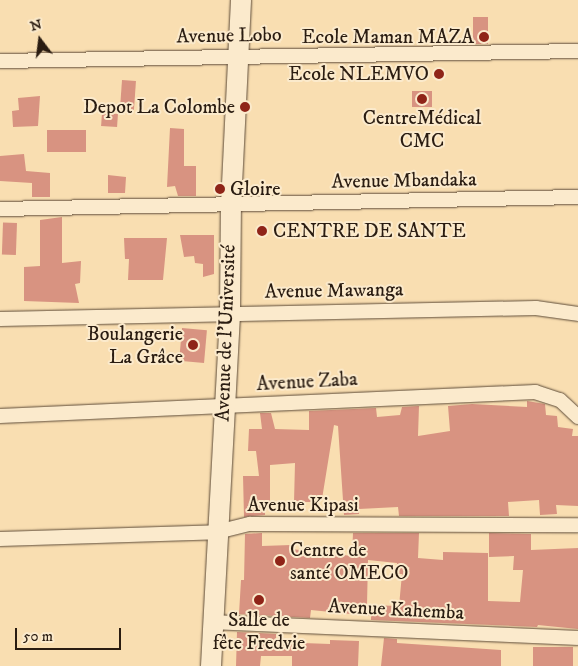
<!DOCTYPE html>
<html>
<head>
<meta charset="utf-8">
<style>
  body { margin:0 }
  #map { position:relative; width:578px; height:666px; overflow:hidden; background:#f9deb1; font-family:"IM FELL DW Pica",serif }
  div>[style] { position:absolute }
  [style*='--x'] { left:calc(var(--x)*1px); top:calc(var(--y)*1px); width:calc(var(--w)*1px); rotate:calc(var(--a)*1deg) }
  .building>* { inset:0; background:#d89381; transform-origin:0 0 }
  .roads { filter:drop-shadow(0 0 1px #5e4c39) drop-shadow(0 0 1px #5e4c39) }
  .minor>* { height:14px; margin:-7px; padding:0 7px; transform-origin:7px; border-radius:7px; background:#fbeacc }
  .secondary>* { height:20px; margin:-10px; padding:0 10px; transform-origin:10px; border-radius:10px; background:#fbeacc }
  .dots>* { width:14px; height:14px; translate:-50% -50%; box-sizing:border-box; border:2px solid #fbeacc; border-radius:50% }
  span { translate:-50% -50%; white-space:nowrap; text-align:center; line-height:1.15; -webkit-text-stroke:4px #fbeacc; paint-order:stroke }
  .street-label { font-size:20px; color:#2a1c11 }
  .poi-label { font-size:20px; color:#2a1c11 }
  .right { translate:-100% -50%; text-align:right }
  .left { translate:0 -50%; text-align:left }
  .north { position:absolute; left:15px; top:15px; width:50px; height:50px; -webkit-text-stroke:4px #fbeacc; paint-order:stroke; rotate:345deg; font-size:14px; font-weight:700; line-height:20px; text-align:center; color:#2a1c11 }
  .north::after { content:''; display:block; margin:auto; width:18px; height:22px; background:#2a1c11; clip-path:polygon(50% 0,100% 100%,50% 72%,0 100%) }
  .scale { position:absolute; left:15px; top:628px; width:106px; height:22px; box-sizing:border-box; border:2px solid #2a1c11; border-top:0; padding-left:6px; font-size:15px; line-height:18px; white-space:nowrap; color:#2a1c11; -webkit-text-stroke:4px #fbeacc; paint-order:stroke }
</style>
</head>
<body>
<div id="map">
  <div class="building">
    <div style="left:473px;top:17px;width:15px;height:27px"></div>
    <div style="left:122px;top:80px;width:14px;height:29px;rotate:4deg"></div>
    <div style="left:412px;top:91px;width:20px;height:16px"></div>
    <div style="clip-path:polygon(40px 96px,38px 126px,13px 127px,12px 111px,19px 110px,18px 98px)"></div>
    <div style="left:102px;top:113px;width:16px;height:13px;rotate:4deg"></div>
    <div style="clip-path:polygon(170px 128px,184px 129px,184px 166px,196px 166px,196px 196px,178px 196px,175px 186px,167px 187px)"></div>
    <div style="left:86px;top:130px;width:22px;height:39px;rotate:90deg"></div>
    <div style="clip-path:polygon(24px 154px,26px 171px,50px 173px,50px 197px,32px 197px,32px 183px,0 181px,0 156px)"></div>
    <div style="clip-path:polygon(108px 175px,126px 177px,125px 193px,108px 193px)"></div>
    <div style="clip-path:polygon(62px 217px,62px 263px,81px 261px,80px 283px,75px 284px,79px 303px,24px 301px,24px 267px,40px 266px,40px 220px)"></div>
    <div style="left:17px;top:223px;width:32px;height:14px;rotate:92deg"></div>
    <div style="clip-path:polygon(180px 235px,214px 235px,214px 274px,203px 277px,203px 264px,195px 263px,194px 256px,184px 257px)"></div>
    <div style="clip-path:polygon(124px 238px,167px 238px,163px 280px,128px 280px,129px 259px,125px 259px)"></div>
    <div style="left:182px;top:328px;width:25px;height:33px;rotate:5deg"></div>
    <div style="clip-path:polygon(527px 401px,545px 404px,546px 415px,557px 416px,558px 427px,573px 429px,572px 436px,578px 436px,578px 506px,556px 505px,557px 514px,540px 515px,539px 500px,508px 502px,509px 516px,399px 516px,398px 507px,359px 509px,359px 514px,344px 515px,338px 426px,334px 425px,322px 499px,313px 497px,314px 502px,294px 502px,295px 463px,270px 465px,270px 502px,265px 502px,265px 515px,244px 517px,243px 476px,259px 476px,256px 451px,248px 451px,249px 429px,262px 429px,260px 413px,271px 413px,275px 429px,309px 430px,309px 411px,376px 408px,377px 417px,400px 415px,402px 407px,419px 406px,418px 436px,450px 431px,448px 406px,472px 404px,527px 407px)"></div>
    <div style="clip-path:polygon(evenodd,262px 533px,262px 546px,291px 545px,291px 549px,352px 556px,353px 533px,419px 533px,418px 558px,443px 560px,443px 552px,488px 553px,488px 601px,520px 602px,523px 570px,513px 570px,514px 556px,489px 557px,489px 533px,531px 534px,531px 550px,578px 548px,578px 629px,538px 625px,537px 627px,371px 620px,371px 616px,311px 610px,310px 618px,239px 614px,241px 580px,244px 580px,245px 534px,262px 533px,368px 560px,397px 563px,396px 574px,402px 574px,399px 606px,367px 605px,368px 560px)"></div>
    <div style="clip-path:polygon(237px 632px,276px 634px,276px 642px,330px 644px,330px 640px,359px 641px,358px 666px,292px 666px,292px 656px,261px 656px,260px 666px,236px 666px)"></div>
    <div style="clip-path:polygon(384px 638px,397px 639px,397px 643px,501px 650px,501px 666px,381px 666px)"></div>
    <div style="left:573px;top:647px;width:19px;height:40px;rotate:90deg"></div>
  </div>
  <div class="roads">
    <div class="minor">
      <div style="--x:0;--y:61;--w:578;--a:-0.99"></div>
      <div style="--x:0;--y:209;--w:578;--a:-1.19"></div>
      <div style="--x:0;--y:319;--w:536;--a:-1.18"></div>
      <div style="--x:536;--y:308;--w:42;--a:8.1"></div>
      <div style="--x:0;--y:416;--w:536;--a:-2.57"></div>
      <div style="--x:535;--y:392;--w:26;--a:18"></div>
      <div style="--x:560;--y:400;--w:25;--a:43"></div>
      <div style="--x:0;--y:539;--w:217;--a:-1.8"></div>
      <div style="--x:217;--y:532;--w:34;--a:-14"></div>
      <div style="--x:250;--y:524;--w:328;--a:0.2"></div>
      <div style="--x:212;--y:622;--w:366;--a:2.5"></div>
    </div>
    <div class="secondary">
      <div style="--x:211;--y:666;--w:354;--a:-86.9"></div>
      <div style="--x:230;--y:313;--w:108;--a:-89.5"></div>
      <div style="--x:231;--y:205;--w:205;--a:-87.2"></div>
    </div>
  </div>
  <div class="dots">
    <div style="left:484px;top:37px;background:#8f2418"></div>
    <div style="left:439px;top:74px;background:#8f2418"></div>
    <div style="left:422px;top:99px;background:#8f2418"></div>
    <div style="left:245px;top:107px;background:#8f2418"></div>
    <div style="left:220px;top:189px;background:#8f2418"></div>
    <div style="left:262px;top:231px;background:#8f2418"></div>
    <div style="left:193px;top:345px;background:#8f2418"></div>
    <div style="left:280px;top:561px;background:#8f2418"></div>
    <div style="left:259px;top:600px;background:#8f2418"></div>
  </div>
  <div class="street-label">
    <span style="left:229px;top:36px;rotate:-1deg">Avenue Lobo</span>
    <span style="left:404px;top:181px;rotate:-1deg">Avenue Mbandaka</span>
    <span style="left:334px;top:291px;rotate:-1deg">Avenue Mawanga</span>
    <span style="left:226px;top:333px;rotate:-88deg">Avenue de l’Université</span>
    <span style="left:307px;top:382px;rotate:-3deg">Avenue Zaba</span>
    <span style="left:303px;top:505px">Avenue Kipasi</span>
    <span style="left:396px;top:610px;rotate:3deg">Avenue Kahemba</span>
  </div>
  <div class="poi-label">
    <span class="right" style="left:474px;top:37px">Ecole Maman MAZA</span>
    <span class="right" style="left:429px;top:74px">Ecole NLEMVO</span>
    <span class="right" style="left:235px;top:107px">Depot La Colombe</span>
    <span style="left:422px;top:130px">CentreMédical<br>CMC</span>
    <span class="left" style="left:230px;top:189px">Gloire</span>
    <span class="left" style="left:273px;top:231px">CENTRE DE SANTE</span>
    <span class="right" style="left:183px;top:346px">Boulangerie<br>La Grâce</span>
    <span class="left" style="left:290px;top:562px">Centre de<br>santé OMECO</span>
    <span style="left:259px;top:632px">Salle de<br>fête Fredvie</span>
  </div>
  <div class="north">N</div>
  <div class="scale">50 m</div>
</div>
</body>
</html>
